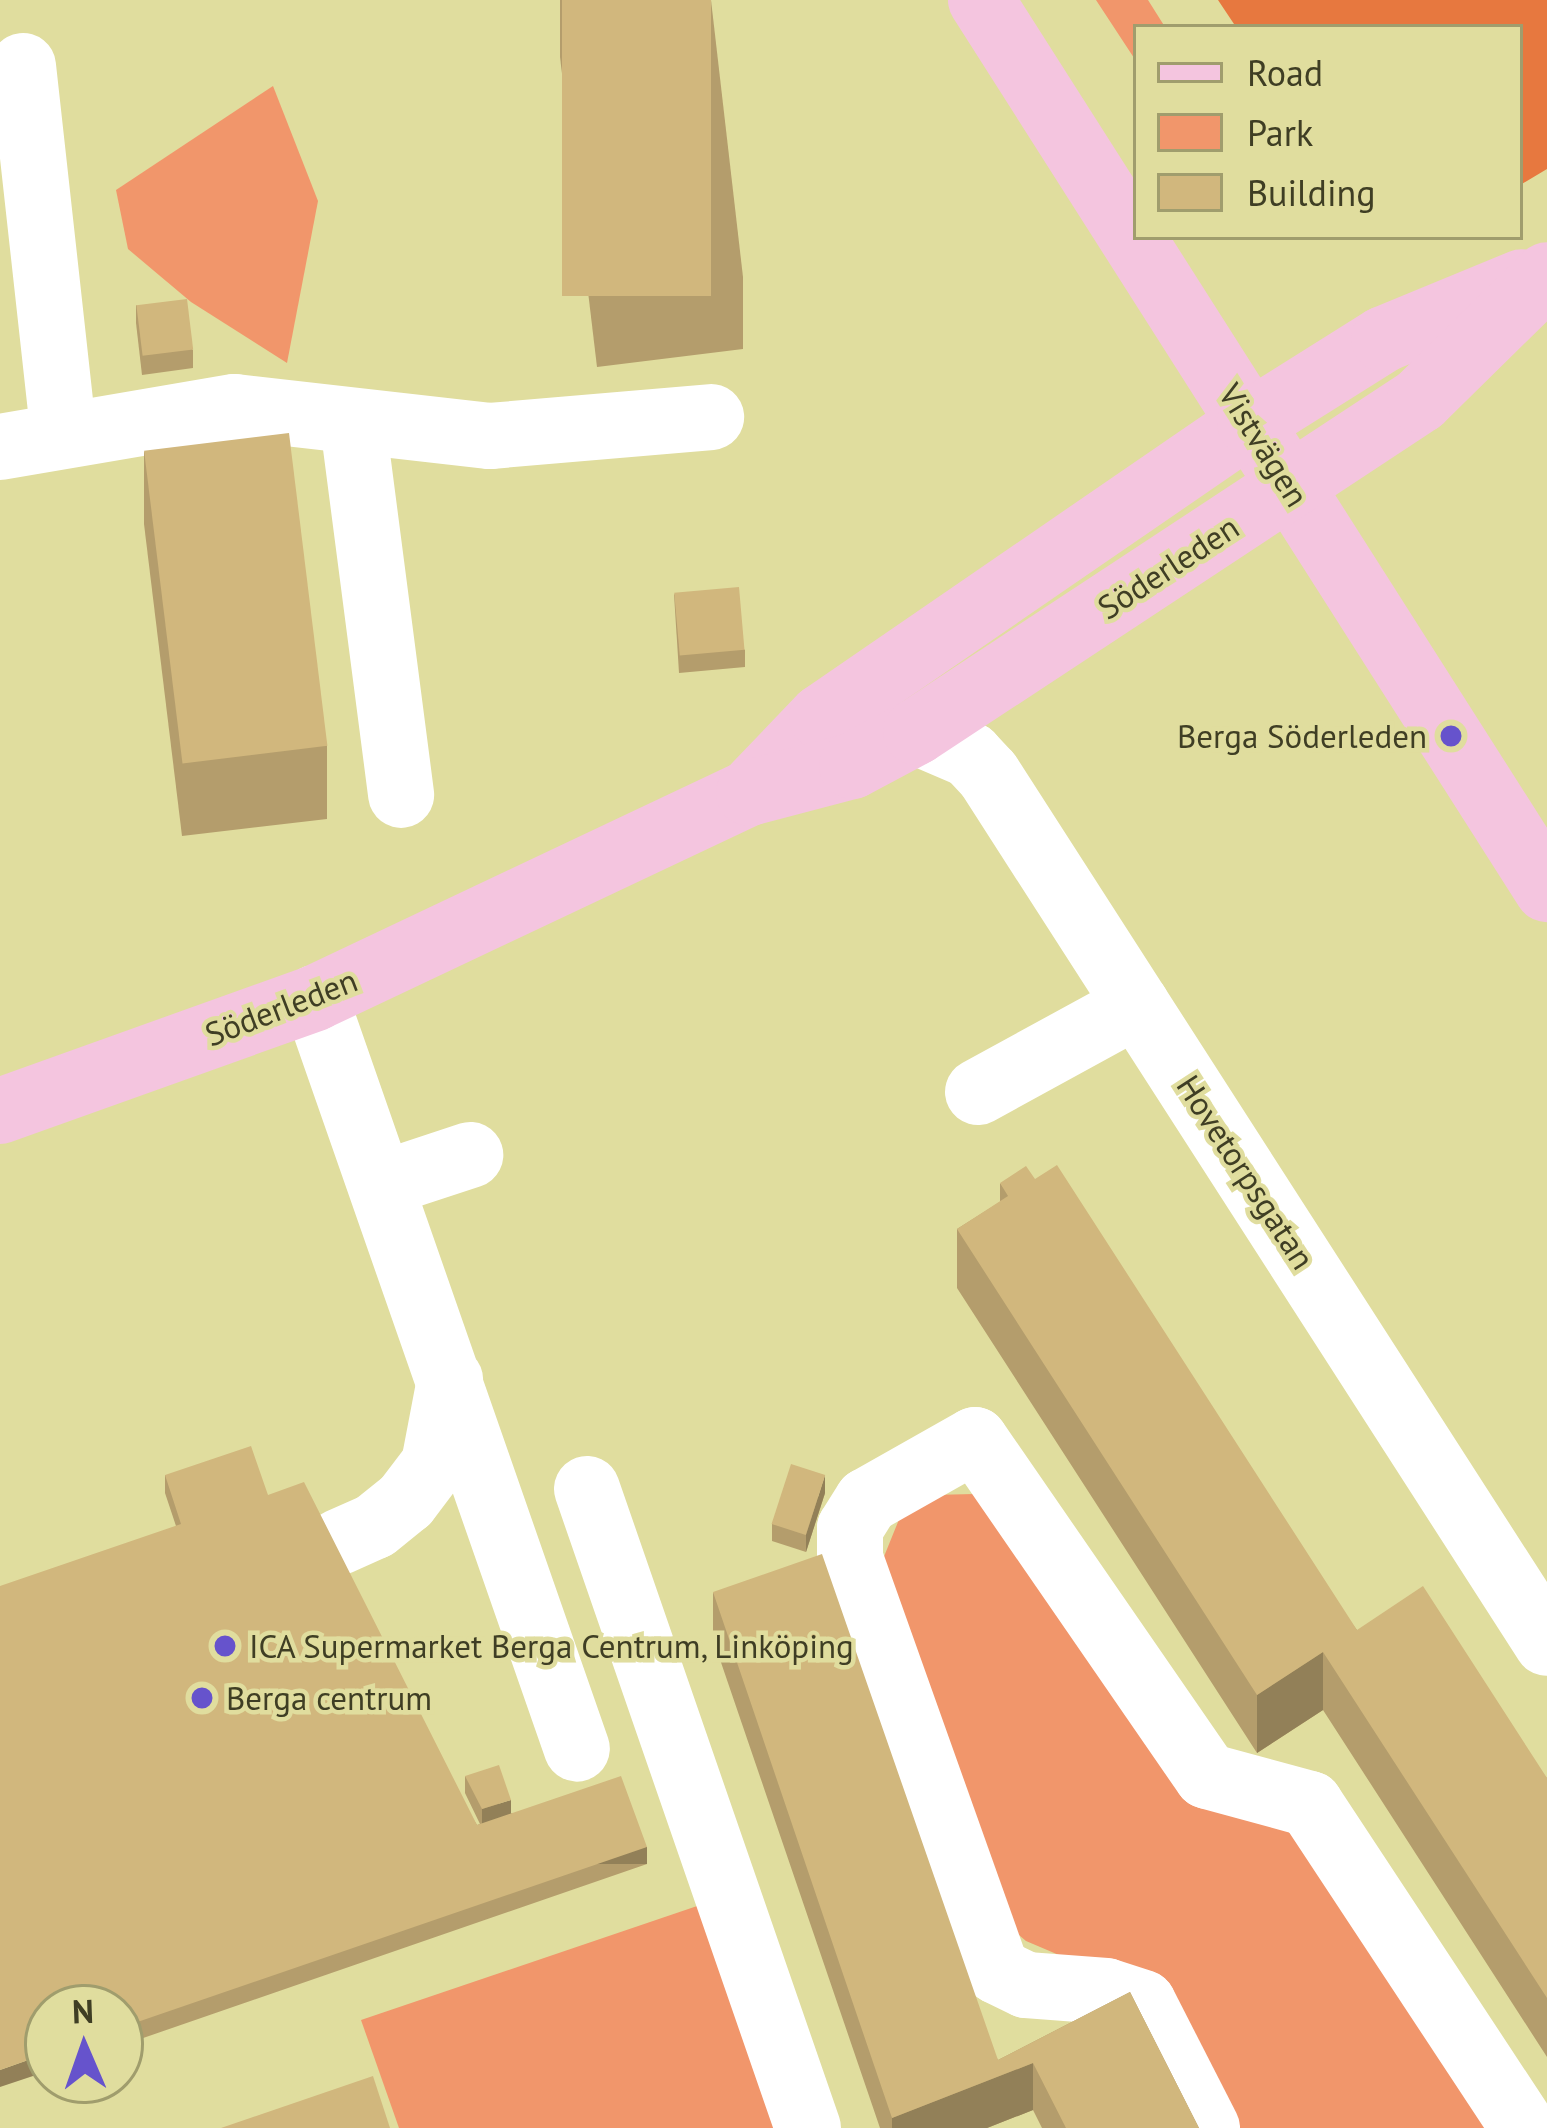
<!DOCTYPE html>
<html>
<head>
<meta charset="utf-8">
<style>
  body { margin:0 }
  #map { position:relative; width:1547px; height:2128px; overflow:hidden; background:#e0dd9e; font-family:"PT Sans",sans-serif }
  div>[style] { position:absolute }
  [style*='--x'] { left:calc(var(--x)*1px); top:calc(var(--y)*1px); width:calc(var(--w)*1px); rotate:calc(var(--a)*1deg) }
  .green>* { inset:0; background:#f1966b }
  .forest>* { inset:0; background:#e7783f }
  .minor>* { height:66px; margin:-33px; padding:0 33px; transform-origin:33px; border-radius:33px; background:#fff }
  .major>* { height:66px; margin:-33px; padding:0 33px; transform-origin:33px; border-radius:33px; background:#f4c5df }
  .wall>* { inset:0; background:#b49d6c }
  .shaded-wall>* { inset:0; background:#928058; transform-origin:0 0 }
  .building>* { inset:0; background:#d1b77d; transform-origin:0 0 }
  .dots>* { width:33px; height:33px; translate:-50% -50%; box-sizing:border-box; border:6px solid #e0dd9e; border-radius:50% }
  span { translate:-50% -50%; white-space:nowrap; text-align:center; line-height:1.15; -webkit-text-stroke:9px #e0dd9e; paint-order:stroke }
  .street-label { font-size:33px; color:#3f3e24 }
  .poi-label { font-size:33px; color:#3f3e24 }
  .right { translate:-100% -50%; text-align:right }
  .left { translate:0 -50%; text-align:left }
  .legend { position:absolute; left:1133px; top:24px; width:390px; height:216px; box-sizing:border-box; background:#e0dd9e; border:3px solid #a09d6d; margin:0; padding:15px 21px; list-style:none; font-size:36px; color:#3f3e24 }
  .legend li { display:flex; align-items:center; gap:24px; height:60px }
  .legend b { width:60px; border:3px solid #a09d6d }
  .north { position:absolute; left:24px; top:1984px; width:120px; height:120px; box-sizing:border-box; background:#e0dd9e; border:3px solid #a09d6d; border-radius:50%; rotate:358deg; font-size:33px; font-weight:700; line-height:48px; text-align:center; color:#3f3e24 }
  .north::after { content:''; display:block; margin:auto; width:42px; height:54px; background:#6653cc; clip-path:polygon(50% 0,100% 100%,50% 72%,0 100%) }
</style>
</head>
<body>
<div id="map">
  <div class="green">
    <div style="clip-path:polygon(1096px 0,1148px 0,1165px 27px,1136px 27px,1136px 61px)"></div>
    <div style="clip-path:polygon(273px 86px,318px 201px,287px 363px,191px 302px,128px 249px,116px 190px)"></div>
    <div style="clip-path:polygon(974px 1494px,1298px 1831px,1493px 2128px,1238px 2128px,1073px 1961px,1026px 1941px,990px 1910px,883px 1559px,900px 1517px,932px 1495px)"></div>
    <div style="clip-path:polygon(706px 1903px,787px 2128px,399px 2128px,361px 2020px)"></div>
  </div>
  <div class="forest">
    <div style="clip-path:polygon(1218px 0,1547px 0,1547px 169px,1520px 185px,1520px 27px,1236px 27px)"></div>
  </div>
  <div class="minor">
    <div style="--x:23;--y:66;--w:371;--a:83.7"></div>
    <div style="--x:353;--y:424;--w:374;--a:82.6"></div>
    <div style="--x:0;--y:447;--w:238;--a:-9.7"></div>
    <div style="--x:235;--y:407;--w:257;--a:6.5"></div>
    <div style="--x:490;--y:436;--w:222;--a:-4.9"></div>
    <div style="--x:916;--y:732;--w:59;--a:23.1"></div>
    <div style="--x:970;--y:755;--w:26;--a:47"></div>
    <div style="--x:988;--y:774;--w:1033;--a:57.25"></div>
    <div style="--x:315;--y:998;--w:795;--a:70.77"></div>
    <div style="--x:978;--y:1092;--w:181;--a:-28.7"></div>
    <div style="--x:382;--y:1184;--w:93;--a:-18.2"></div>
    <div style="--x:587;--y:1489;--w:676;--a:70.92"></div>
    <div style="--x:339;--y:1542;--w:39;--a:-24"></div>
    <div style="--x:375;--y:1526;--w:40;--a:-39"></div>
    <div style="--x:406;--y:1501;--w:46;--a:-52.9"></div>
    <div style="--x:434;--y:1464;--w:86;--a:-79.2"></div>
    <div style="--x:1207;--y:2128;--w:140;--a:-117.1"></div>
    <div style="--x:1143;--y:2003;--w:39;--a:-162"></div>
    <div style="--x:1106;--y:1991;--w:80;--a:-175.7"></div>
    <div style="--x:1026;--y:1985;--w:32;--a:-154"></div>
    <div style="--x:997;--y:1971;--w:437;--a:-109.6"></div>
    <div style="--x:850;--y:1559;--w:31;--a:-90"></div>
    <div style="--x:850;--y:1528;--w:32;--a:-58"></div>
    <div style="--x:867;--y:1501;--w:124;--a:-29.5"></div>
    <div style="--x:975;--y:1440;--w:408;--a:55.4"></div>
    <div style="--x:1207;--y:1776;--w:107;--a:15.2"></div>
    <div style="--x:1310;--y:1804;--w:388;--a:56.6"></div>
  </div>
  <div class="major">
    <div style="--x:981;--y:0;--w:1054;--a:57.52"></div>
    <div style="--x:749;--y:793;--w:105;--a:-46.2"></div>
    <div style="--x:822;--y:717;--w:519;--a:-34.49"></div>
    <div style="--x:1250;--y:423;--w:158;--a:-32.1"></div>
    <div style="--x:1384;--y:339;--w:149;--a:-22.4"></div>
    <div style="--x:0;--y:1111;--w:335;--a:-19.7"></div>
    <div style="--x:315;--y:998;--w:480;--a:-25.3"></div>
    <div style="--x:749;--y:793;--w:106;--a:-14.7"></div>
    <div style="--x:852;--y:766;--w:72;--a:-28"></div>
    <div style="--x:916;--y:732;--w:604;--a:-33.37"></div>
    <div style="--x:1420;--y:400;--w:178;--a:-44.5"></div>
  </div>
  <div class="wall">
    <div style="clip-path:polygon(560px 0,711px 0,743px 277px,743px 349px,597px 367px,560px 57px)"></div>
    <div style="clip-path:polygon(136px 305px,193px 350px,193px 368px,142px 375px,136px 323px)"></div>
    <div style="clip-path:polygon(144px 451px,327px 746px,327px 819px,182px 836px,144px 524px)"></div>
    <div style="clip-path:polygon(674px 594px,745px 650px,745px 667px,679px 673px)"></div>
    <div style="clip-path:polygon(1000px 1183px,1357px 1630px,1547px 1778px,1547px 2057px,1323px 1710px,1257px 1753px,957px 1288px,957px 1229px,1000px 1202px)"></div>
    <div style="clip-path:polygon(165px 1475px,268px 1495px,477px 1825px,480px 1824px,465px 1793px,465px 1776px,511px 1813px,647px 1864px,120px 2046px,120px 2008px,176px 1526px,165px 1493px)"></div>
    <div style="clip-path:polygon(825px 1493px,806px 1552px,772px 1541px,772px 1524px)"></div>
    <div style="clip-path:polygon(713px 1592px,998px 2060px,1130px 1992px,1199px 2128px,1042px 2128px,1033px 2110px,987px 2128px,880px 2128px,713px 1639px)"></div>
  </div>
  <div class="shaded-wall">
    <div style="clip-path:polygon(825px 1475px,825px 1493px,806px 1552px,806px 1535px)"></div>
    <div style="clip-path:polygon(1323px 1652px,1323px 1710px,1257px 1753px,1257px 1695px)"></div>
    <div style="clip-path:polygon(511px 1800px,511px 1817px,482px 1827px,482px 1809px)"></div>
    <div style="left:647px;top:1847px;width:17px;height:557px;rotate:90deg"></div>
    <div style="clip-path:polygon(48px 2053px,48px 2071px,0 2087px,0 2070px)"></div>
    <div style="clip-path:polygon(1033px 2063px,1033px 2110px,987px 2128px,892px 2128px,892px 2118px)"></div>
  </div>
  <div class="building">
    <div style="left:562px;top:0;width:149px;height:296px"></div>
    <div style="left:187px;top:299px;width:51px;height:51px;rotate:83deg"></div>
    <div style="left:289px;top:433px;width:315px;height:146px;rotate:83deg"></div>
    <div style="left:739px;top:587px;width:63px;height:65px;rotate:85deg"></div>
    <div style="clip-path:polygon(1057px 1165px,1357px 1630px,1423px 1586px,1547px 1778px,1547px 1998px,1323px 1652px,1257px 1695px,957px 1229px,1008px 1196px,1000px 1183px,1026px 1166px,1035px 1179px)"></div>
    <div style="clip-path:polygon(251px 1446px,268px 1495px,304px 1482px,477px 1825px,621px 1776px,647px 1847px,120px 2028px,120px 2008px,48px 2008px,48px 2053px,0 2070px,0 1586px,181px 1524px,165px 1475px)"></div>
    <div style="left:791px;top:1464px;width:36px;height:63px;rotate:18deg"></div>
    <div style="clip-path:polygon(822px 1554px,998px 2060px,1130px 1992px,1199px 2128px,1066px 2128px,1033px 2063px,892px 2118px,713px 1592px)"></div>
    <div style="clip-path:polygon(499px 1765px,511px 1800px,482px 1809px,465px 1776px)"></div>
    <div style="clip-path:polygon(373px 2076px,390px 2128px,221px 2128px)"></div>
  </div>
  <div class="dots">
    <div style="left:1451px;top:736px;background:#6653cc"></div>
    <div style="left:225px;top:1646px;background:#6653cc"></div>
    <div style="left:202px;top:1698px;background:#6653cc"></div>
  </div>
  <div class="street-label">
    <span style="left:1264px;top:445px;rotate:58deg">Vistvägen</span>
    <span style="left:1168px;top:567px;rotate:-33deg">Söderleden</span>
    <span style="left:281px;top:1007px;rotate:-21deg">Söderleden</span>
    <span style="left:1246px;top:1172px;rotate:57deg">Hovetorpsgatan</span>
  </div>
  <div class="poi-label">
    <span class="right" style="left:1427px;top:736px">Berga Söderleden</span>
    <span class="left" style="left:249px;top:1646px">ICA Supermarket Berga Centrum, Linköping</span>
    <span class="left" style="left:226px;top:1698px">Berga centrum</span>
  </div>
  <ul class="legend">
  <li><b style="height:15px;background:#f4c5df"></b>Road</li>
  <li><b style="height:33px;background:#f1966b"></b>Park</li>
  <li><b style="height:33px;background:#d1b77d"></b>Building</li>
  </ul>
  <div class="north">N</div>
</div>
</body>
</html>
